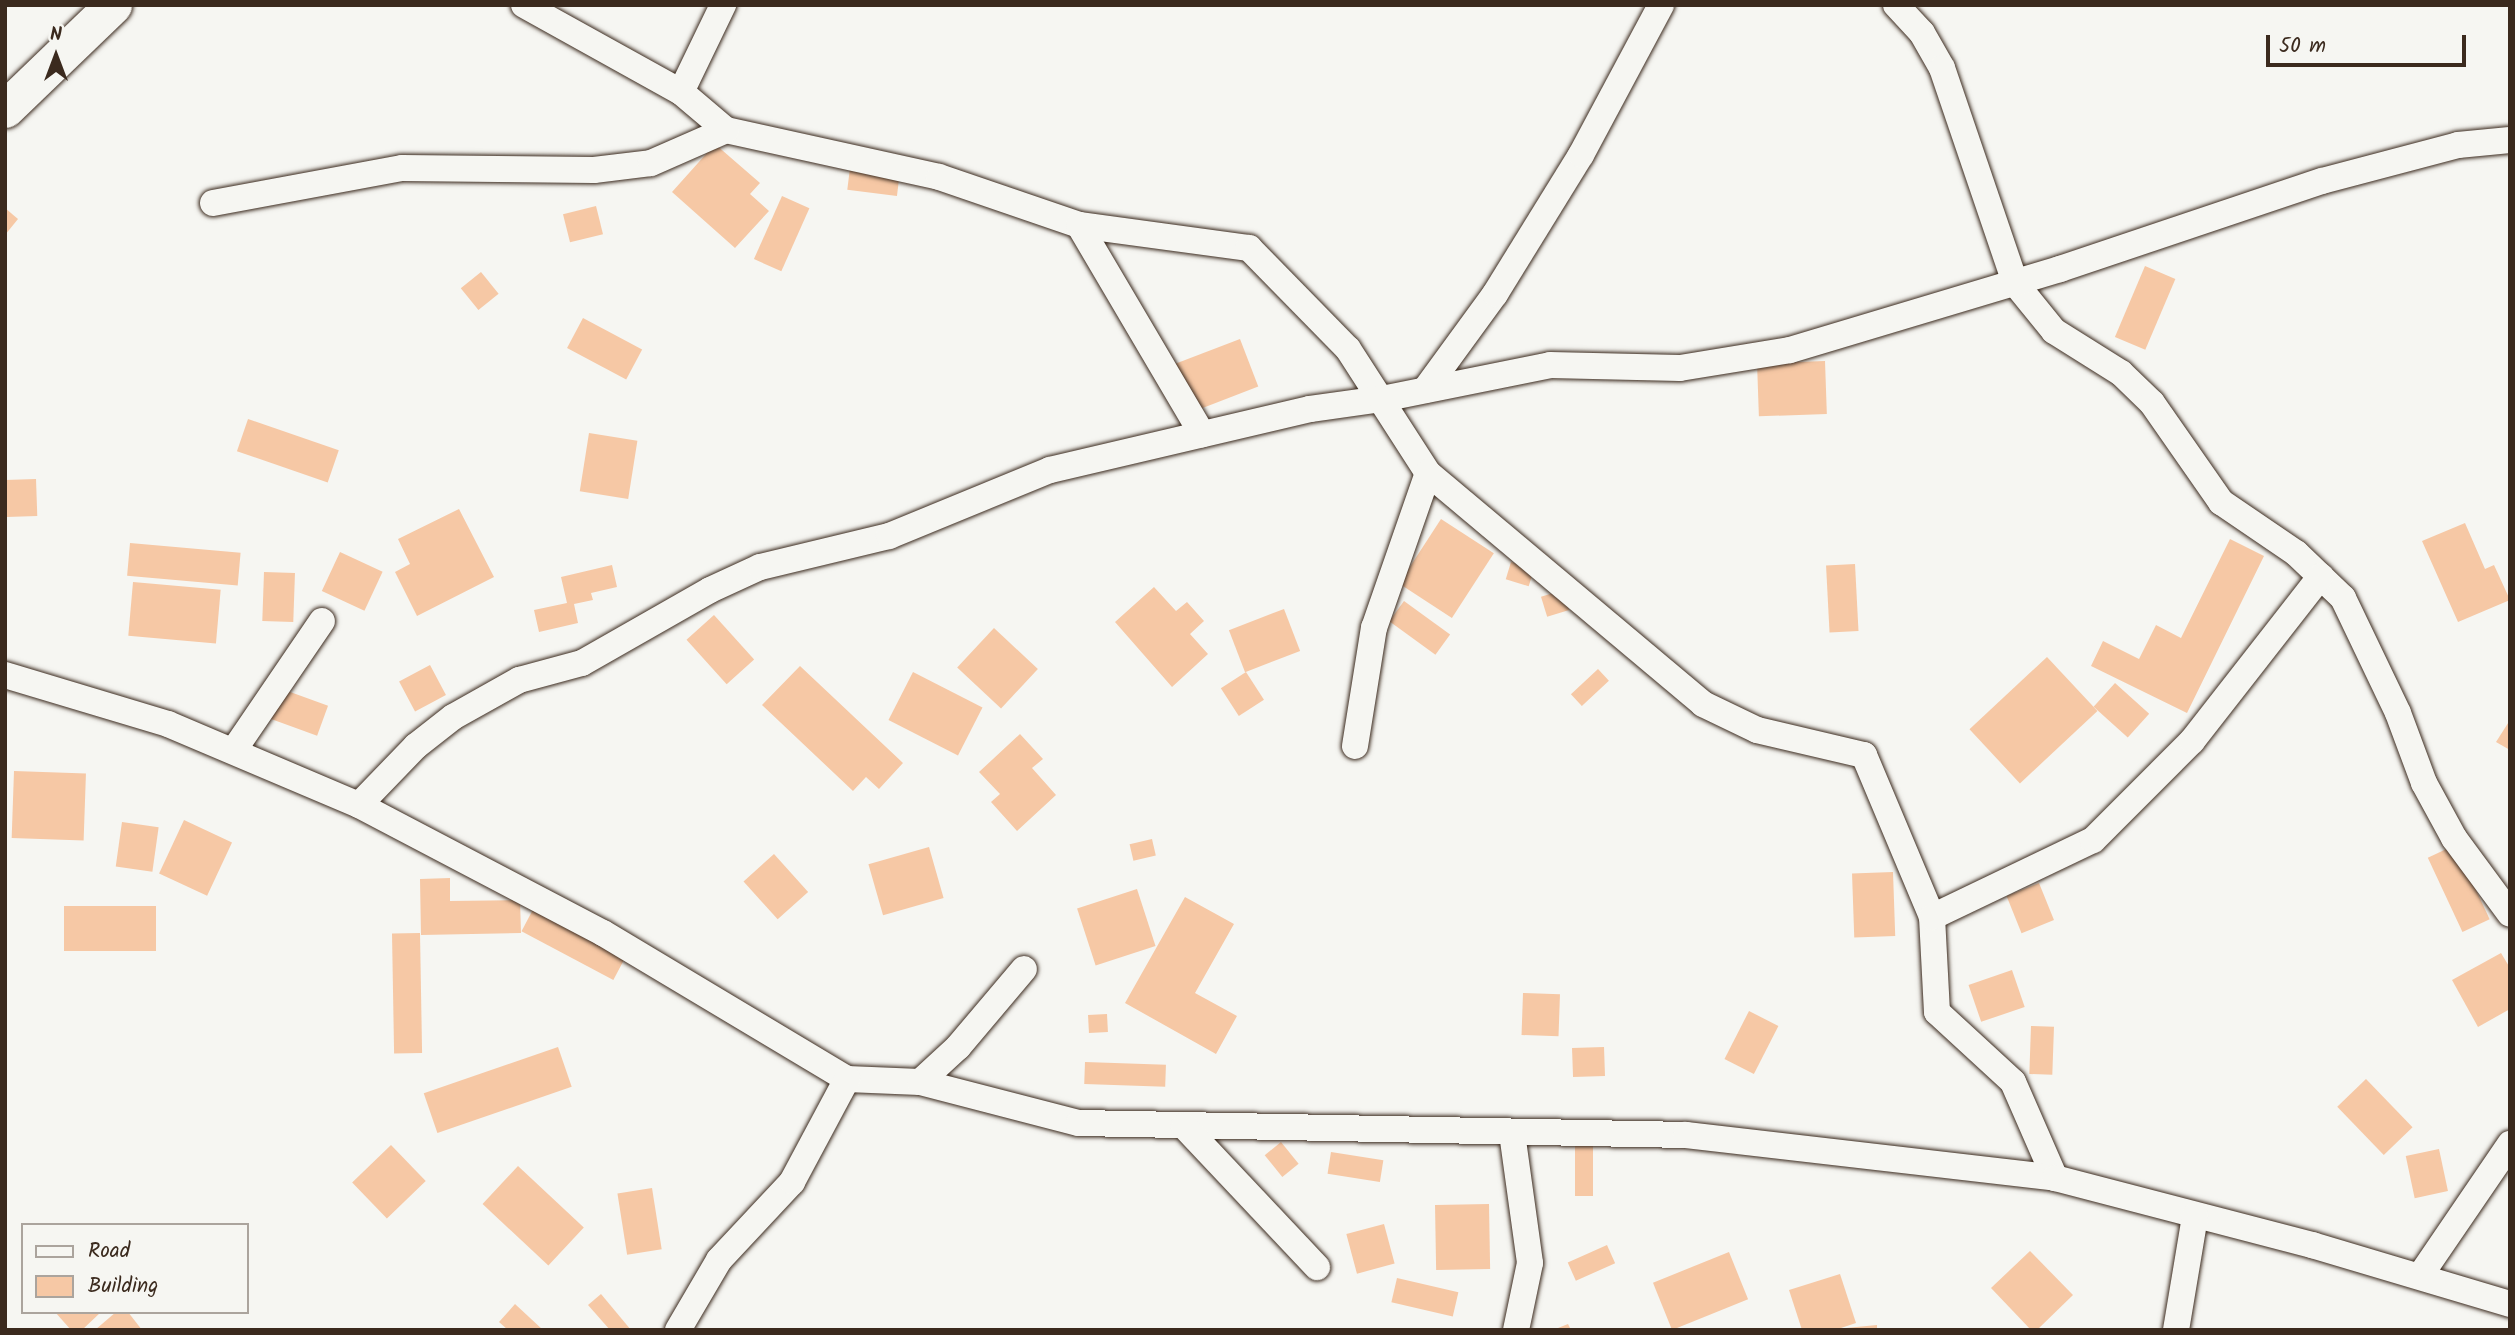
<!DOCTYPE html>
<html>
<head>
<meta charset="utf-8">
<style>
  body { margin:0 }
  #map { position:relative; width:2515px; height:1335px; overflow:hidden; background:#f6f6f2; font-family:Kalam,sans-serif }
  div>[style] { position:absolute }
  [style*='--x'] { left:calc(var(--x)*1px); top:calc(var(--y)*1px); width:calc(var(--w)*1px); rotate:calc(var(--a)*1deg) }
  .building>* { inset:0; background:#f6c8a5; transform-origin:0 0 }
  .roads { filter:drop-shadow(0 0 2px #3b2a1e) drop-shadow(0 0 2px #3b2a1e) }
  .street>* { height:26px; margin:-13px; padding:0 13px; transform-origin:13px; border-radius:13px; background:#f6f6f2 }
  .secondary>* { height:37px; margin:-18.5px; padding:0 18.5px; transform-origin:18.5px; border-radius:18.5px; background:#f6f6f2 }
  span { translate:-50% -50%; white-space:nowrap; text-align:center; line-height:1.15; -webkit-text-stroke:7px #f6f6f2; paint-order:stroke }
  .frame { position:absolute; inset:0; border:7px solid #3b2a1e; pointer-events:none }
  .legend { position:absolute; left:21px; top:1223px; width:228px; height:91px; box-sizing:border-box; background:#f6f6f2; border:2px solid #aba49d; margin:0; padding:9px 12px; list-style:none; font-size:21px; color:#3b2a1e }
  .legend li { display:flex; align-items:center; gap:14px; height:35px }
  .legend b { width:35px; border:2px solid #aba49d }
  .north { position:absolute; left:21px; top:21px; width:70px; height:70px; -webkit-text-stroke:5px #f6f6f2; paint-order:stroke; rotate:0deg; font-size:19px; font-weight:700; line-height:28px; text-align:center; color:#3b2a1e }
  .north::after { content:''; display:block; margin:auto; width:24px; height:32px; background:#3b2a1e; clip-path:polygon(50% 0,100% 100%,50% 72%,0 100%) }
  .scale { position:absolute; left:2266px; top:35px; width:200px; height:32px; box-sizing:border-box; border:4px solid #3b2a1e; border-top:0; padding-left:9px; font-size:21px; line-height:24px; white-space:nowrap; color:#3b2a1e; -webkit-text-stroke:5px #f6f6f2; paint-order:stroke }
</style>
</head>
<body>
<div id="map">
  <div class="building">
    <div style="clip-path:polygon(715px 144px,760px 183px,750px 194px,769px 211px,735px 248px,672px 192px)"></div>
    <div style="left:850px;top:168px;width:50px;height:22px;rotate:7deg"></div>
    <div style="left:782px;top:196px;width:30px;height:69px;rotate:24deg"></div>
    <div style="left:596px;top:206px;width:29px;height:34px;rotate:76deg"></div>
    <div style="clip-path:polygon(5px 208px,18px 219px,5px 235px)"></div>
    <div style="left:2145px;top:266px;width:33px;height:77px;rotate:23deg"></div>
    <div style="left:481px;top:272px;width:28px;height:26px;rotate:51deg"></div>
    <div style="left:583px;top:318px;width:67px;height:34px;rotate:28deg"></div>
    <div style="left:1240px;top:339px;width:51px;height:70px;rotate:69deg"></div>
    <div style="left:1825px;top:361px;width:53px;height:68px;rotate:88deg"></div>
    <div style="left:248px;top:419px;width:96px;height:34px;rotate:19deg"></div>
    <div style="left:589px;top:433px;width:49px;height:59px;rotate:9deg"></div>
    <div style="left:36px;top:479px;width:37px;height:31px;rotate:88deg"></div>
    <div style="clip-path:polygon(459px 509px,494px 577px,417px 616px,395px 572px,410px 564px,398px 539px)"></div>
    <div style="left:1441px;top:519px;width:63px;height:77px;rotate:33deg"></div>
    <div style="clip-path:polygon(2465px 523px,2485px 569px,2494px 565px,2510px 600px,2458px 622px,2422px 541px)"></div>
    <div style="clip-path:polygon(2230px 539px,2264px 556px,2187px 713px,2091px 666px,2103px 641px,2139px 659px,2156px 625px,2181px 638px)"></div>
    <div style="left:130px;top:543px;width:111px;height:33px;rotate:5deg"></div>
    <div style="left:340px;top:552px;width:47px;height:43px;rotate:25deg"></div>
    <div style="left:1511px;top:562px;width:24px;height:18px;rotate:17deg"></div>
    <div style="left:1855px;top:564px;width:67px;height:29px;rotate:87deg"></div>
    <div style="clip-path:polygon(612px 565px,617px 587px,591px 593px,593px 600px,574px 604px,578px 623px,539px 632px,534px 610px,567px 603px,561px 577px)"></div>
    <div style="left:264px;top:572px;width:31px;height:49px;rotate:2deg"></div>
    <div style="left:133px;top:582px;width:88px;height:54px;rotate:5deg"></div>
    <div style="clip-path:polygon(1154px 587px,1176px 611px,1187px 602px,1204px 621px,1190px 634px,1208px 654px,1172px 687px,1115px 622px)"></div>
    <div style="left:1563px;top:590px;width:21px;height:23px;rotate:73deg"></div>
    <div style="left:1404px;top:601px;width:57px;height:25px;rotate:36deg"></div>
    <div style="left:1284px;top:609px;width:45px;height:59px;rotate:69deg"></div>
    <div style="left:714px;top:615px;width:60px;height:37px;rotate:48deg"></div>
    <div style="left:994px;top:628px;width:60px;height:54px;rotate:43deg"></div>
    <div style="left:2047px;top:657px;width:74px;height:106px;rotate:47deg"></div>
    <div style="left:430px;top:665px;width:34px;height:35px;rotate:62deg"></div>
    <div style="clip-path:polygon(800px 666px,903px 763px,879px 789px,866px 777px,853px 791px,762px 705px)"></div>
    <div style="left:1598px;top:669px;width:16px;height:37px;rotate:47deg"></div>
    <div style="left:913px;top:672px;width:78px;height:54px;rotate:27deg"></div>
    <div style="left:1246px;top:672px;width:33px;height:30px;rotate:57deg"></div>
    <div style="left:2115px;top:683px;width:46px;height:32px;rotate:42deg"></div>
    <div style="left:282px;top:689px;width:49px;height:32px;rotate:20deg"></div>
    <div style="clip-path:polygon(2510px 720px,2510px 750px,2496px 742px)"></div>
    <div style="clip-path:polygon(1020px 734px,1043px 759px,1032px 768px,1056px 795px,1017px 831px,991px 802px,1000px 794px,979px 772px)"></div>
    <div style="left:14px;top:771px;width:72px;height:67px;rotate:2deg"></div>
    <div style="left:184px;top:820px;width:53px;height:59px;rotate:25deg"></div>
    <div style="left:122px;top:822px;width:37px;height:45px;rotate:8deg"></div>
    <div style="left:1152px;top:839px;width:17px;height:23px;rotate:77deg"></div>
    <div style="left:2455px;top:845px;width:82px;height:30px;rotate:65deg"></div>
    <div style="left:929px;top:847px;width:53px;height:63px;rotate:74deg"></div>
    <div style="left:774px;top:854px;width:51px;height:41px;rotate:48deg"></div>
    <div style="left:1893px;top:872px;width:64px;height:41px;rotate:88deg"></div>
    <div style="clip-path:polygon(450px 878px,450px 901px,520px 900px,521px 933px,421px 935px,420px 879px)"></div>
    <div style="left:2039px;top:883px;width:40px;height:35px;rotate:68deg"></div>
    <div style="left:1137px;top:889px;width:60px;height:63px;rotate:72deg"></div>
    <div style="clip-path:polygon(1185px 897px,1234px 924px,1195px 993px,1237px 1016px,1216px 1054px,1125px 1003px)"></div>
    <div style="left:537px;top:902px;width:104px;height:33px;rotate:28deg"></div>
    <div style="left:64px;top:906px;width:92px;height:45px"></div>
    <div style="left:420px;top:933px;width:120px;height:28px;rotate:89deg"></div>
    <div style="clip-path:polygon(2501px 953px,2510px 968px,2510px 1009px,2478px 1027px,2452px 980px)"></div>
    <div style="left:2012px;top:970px;width:39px;height:46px;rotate:71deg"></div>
    <div style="left:1523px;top:993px;width:37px;height:42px;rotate:2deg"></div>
    <div style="left:1749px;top:1011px;width:33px;height:54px;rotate:27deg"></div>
    <div style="left:1107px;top:1014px;width:18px;height:19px;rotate:87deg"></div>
    <div style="left:2031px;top:1026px;width:23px;height:48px;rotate:2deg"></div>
    <div style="left:558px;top:1047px;width:42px;height:142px;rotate:71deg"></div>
    <div style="left:1604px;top:1047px;width:29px;height:32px;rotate:88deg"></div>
    <div style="left:1085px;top:1062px;width:81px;height:22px;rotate:2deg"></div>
    <div style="left:2366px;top:1079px;width:67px;height:40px;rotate:46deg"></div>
    <div style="left:1281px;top:1142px;width:28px;height:21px;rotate:51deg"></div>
    <div style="left:391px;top:1145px;width:50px;height:54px;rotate:46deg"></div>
    <div style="left:1575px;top:1146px;width:18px;height:50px"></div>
    <div style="left:2439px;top:1149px;width:43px;height:34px;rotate:78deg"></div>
    <div style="left:1331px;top:1152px;width:53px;height:22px;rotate:9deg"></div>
    <div style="left:518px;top:1166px;width:90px;height:52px;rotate:43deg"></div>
    <div style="left:652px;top:1188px;width:62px;height:35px;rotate:81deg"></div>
    <div style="left:1489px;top:1204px;width:65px;height:54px;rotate:89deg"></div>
    <div style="left:1384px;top:1224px;width:41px;height:39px;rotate:75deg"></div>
    <div style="left:1607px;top:1245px;width:20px;height:43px;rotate:66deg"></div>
    <div style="clip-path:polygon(2030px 1251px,2073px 1295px,2037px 1330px,2031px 1330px,1991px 1288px)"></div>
    <div style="left:1729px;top:1252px;width:51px;height:82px;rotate:68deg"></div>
    <div style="clip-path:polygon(1840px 1274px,1856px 1323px,1835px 1330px,1802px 1330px,1789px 1290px)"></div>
    <div style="left:1397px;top:1278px;width:63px;height:25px;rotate:13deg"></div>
    <div style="clip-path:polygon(601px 1294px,631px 1330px,610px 1330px,588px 1305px)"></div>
    <div style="clip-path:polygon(515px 1304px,543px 1330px,508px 1330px,499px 1322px)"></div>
    <div style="clip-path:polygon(55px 1312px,101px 1312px,82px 1330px,71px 1330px)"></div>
    <div style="clip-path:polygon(116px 1312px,128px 1312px,142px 1330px,95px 1330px)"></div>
    <div style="clip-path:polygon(1568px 1324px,1571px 1330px,1553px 1330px)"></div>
    <div style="clip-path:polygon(1877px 1325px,1877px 1330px,1846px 1330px,1846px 1328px)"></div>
  </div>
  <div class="roads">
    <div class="street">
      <div style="--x:524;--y:5;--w:179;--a:29"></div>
      <div style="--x:681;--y:92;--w:59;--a:40.2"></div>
      <div style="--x:726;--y:130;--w:218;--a:12.4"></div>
      <div style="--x:939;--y:177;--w:148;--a:18.9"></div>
      <div style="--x:1079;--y:225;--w:172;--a:7.7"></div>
      <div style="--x:1249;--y:248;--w:141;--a:45.6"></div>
      <div style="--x:1348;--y:349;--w:148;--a:57.2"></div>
      <div style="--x:1428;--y:473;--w:359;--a:40"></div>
      <div style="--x:1703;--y:704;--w:60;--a:25.7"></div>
      <div style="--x:1757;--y:730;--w:110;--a:13.2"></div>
      <div style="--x:1864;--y:755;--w:176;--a:67.2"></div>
      <div style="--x:1932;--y:917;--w:95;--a:87"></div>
      <div style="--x:1937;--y:1012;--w:103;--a:42.6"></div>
      <div style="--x:2013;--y:1082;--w:105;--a:66.4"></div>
      <div style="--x:1896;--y:5;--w:38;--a:47"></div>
      <div style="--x:1922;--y:33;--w:40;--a:60.3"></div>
      <div style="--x:1942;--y:68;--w:227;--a:71.2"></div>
      <div style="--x:2015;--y:283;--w:62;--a:50.9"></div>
      <div style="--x:2054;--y:331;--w:79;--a:32.1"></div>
      <div style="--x:2121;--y:373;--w:43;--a:44.1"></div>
      <div style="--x:2152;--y:403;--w:121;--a:55.1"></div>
      <div style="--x:2221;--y:502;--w:91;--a:34.2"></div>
      <div style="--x:2296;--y:553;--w:65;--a:43.8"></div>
      <div style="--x:2343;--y:598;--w:127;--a:64.4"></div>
      <div style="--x:2398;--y:713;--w:75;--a:69.6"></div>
      <div style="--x:2424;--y:783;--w:63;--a:61.4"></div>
      <div style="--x:2454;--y:838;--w:94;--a:53.6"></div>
      <div style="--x:681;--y:92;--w:97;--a:-64.2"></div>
      <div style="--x:213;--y:203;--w:192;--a:-10.5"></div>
      <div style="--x:402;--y:168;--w:192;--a:0.6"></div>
      <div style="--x:594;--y:170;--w:57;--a:-7"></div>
      <div style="--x:651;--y:163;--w:82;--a:-23.7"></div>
      <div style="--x:1079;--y:225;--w:243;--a:59.5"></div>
      <div style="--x:1425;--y:390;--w:119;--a:-53.9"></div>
      <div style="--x:1495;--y:294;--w:163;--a:-58.3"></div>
      <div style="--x:1581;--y:155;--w:170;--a:-61.9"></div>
      <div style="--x:5;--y:675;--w:170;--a:16.7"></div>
      <div style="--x:168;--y:724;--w:207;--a:23"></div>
      <div style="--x:359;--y:805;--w:276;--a:27.7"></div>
      <div style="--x:603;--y:933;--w:284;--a:30.9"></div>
      <div style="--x:847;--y:1079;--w:73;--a:2.4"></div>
      <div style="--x:920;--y:1082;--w:164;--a:14.5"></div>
      <div style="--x:1079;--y:1123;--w:607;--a:1.13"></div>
      <div style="--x:1686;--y:1135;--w:371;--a:6.6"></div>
      <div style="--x:2055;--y:1178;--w:266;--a:14.6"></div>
      <div style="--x:2312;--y:1245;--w:207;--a:16.6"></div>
      <div style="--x:1355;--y:746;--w:120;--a:-80.9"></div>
      <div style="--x:1374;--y:628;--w:164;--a:-70.8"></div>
      <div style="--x:234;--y:750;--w:156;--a:-55.7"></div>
      <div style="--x:359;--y:805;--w:82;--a:-46"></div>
      <div style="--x:416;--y:746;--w:47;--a:-38.1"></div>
      <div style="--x:453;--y:717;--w:76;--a:-29.3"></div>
      <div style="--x:519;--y:680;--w:65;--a:-15.1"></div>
      <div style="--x:582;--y:663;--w:147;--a:-29.7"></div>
      <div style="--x:710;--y:590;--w:55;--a:-24.7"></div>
      <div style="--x:760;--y:567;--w:133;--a:-13.5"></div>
      <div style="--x:889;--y:536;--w:174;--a:-22.3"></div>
      <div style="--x:1050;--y:470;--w:267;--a:-13.2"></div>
      <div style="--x:1310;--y:409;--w:73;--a:-7.9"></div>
      <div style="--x:1382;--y:399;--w:171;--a:-11.4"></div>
      <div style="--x:1550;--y:365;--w:130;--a:1.3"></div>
      <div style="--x:1680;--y:368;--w:111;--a:-9.3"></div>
      <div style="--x:1790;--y:350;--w:282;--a:-16.7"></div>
      <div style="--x:2060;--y:269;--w:276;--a:-18.6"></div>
      <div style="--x:2322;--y:181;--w:141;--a:-14.8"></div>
      <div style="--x:2458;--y:145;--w:52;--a:-5.5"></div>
      <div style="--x:1932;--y:917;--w:178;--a:-25.6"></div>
      <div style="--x:2093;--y:840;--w:140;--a:-45"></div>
      <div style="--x:2192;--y:741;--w:209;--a:-52"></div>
      <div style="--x:920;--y:1082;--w:52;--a:-42.6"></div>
      <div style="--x:958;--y:1047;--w:102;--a:-49.8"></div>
      <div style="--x:1184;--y:1126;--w:194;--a:46.7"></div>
      <div style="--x:1512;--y:1133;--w:131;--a:82.1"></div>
      <div style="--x:1530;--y:1263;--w:68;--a:101.8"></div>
      <div style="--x:2420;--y:1276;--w:160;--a:-55.7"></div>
      <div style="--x:678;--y:1330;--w:81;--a:-59.6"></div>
      <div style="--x:719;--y:1260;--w:107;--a:-46.9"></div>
      <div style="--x:792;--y:1182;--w:117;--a:-61.9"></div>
      <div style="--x:2176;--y:1330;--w:115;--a:-80.5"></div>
    </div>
    <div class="secondary">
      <div style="--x:5;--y:109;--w:150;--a:-43.9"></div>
    </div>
  </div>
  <div class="frame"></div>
  <ul class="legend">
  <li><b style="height:9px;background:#f6f6f2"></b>Road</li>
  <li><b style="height:19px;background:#f6c8a5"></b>Building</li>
  </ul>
  <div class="north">N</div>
  <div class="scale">50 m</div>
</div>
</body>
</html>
